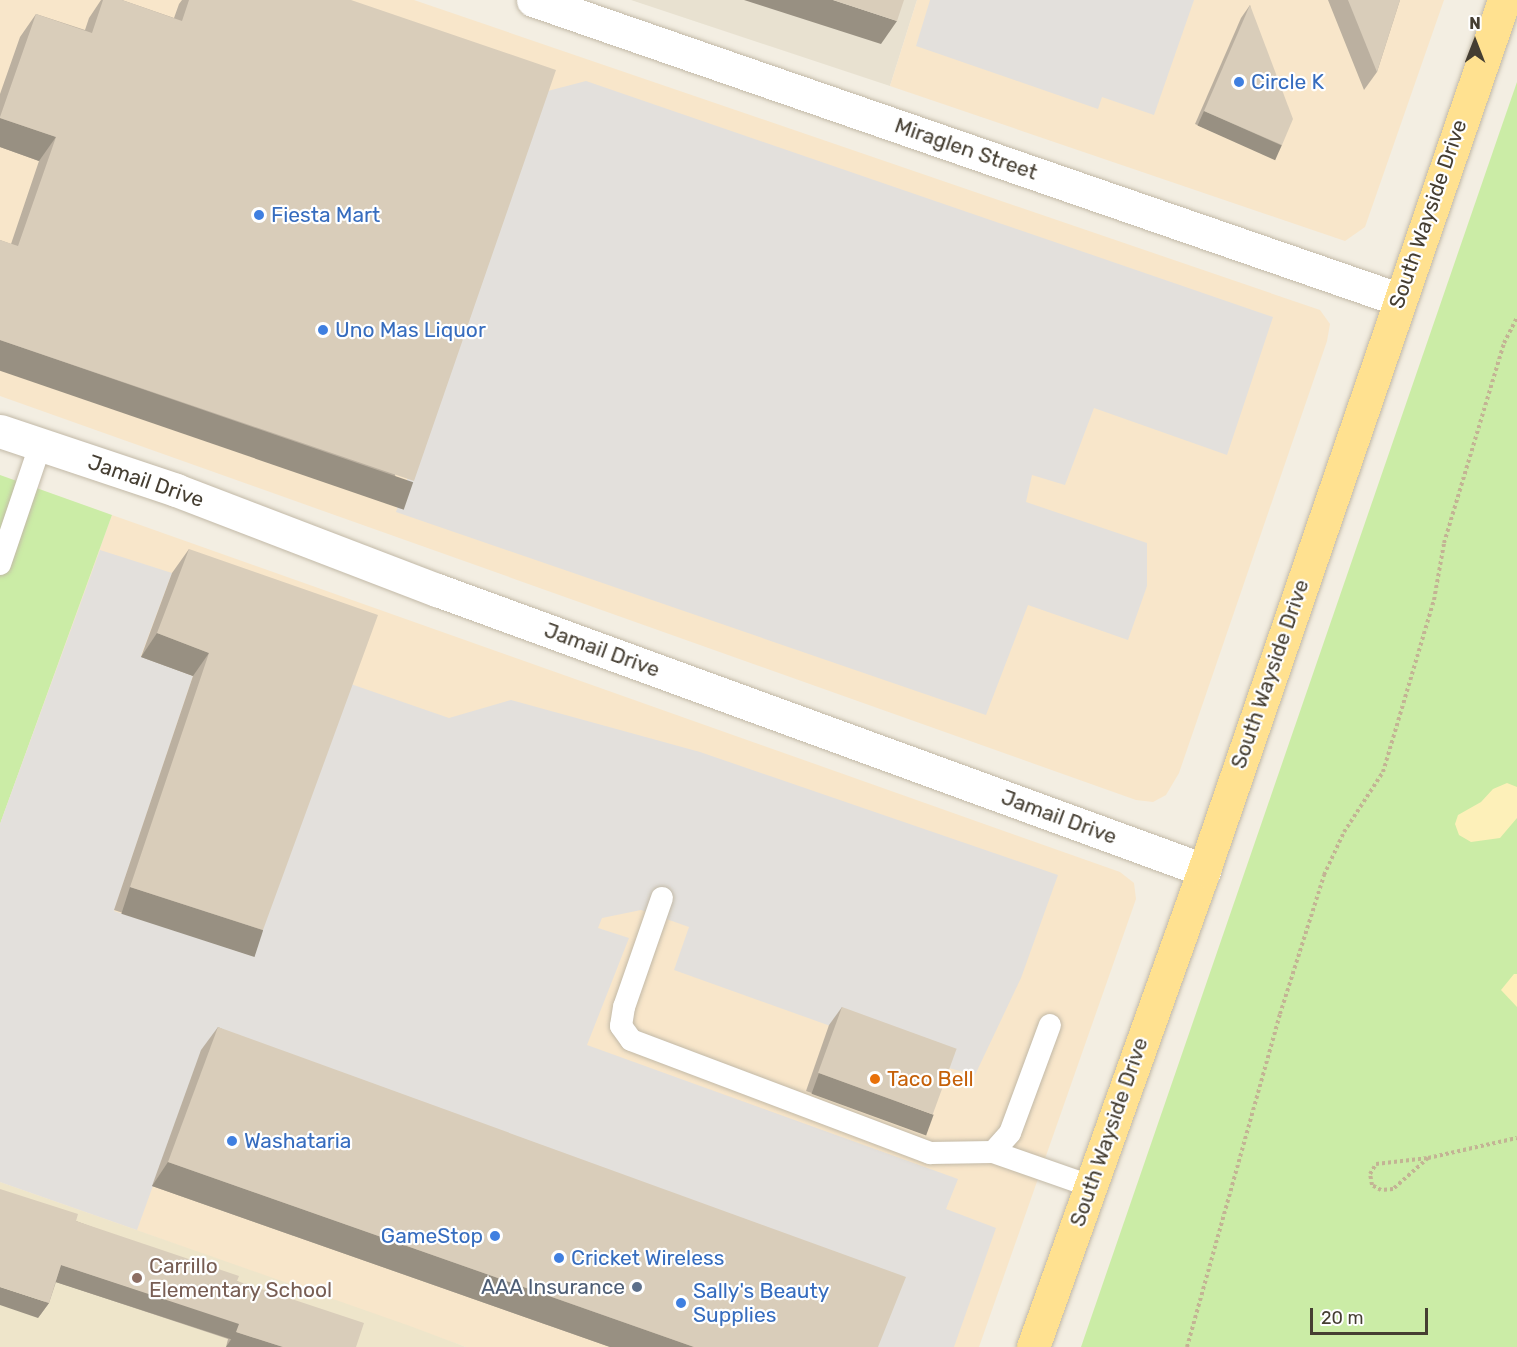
<!DOCTYPE html>
<html>
<head>
<meta charset="utf-8">
<style>
  body { margin:0 }
  #map { position:relative; width:1517px; height:1347px; overflow:hidden; background:#f3eee2; font-family:Rubik,sans-serif }
  div>[style] { position:absolute }
  [style*='--x'] { left:calc(var(--x)*1px); top:calc(var(--y)*1px); width:calc(var(--w)*1px); rotate:calc(var(--a)*1deg) }
  .residential>* { inset:0; background:#e8e1d0 }
  .commercial>* { inset:0; background:#f8e6ca }
  .education>* { inset:0; background:#eee5ca }
  .green>* { inset:0; background:#cbeca6 }
  .sand>* { inset:0; background:#fdf0b9 }
  .parking>* { inset:0; background:#e3e0dc }
  .path>* { height:4px; margin-top:-2px; transform-origin:0; background:repeating-linear-gradient(90deg,#c3b394 0 3px,transparent 0 6px) }
  .roads { filter:drop-shadow(0 0 2px #c2b9a7) drop-shadow(0 0 2px #c2b9a7) }
  .service>* { height:22px; margin:-11px; padding:0 11px; transform-origin:11px; border-radius:11px; background:#fff }
  .minor>* { height:33px; margin:-16.5px; padding:0 16.5px; transform-origin:16.5px; border-radius:16.5px; background:#fff }
  .tertiary>* { height:33px; margin:-16.5px; padding:0 16.5px; transform-origin:16.5px; border-radius:16.5px; background:#fff }
  .primary>* { height:33px; margin:-16.5px; padding:0 16.5px; transform-origin:16.5px; border-radius:16.5px; background:#ffe190 }
  .wall>* { inset:0; background:#bbb0a0 }
  .shaded-wall>* { inset:0; background:#989082; transform-origin:0 0 }
  .building>* { inset:0; background:#d9cdba; transform-origin:0 0 }
  .dots>* { width:16px; height:16px; translate:-50% -50%; box-sizing:border-box; border:3px solid #fff; border-radius:50% }
  span { translate:-50% -50%; white-space:nowrap; text-align:center; line-height:1.15; -webkit-text-stroke:4.5px #fff; paint-order:stroke }
  .shop-label { font-size:21px; color:#366cbe }
  .left { translate:0 -50%; text-align:left }
  .right { translate:-100% -50%; text-align:right }
  .street-label { font-size:21px; color:#453e32 }
  .food-label { font-size:21px; color:#c56008 }
  .education-label { font-size:21px; color:#785e54 }
  .service-label { font-size:21px; color:#4e5e75 }
  .north { position:absolute; left:1445px; top:12px; width:60px; height:60px; -webkit-text-stroke:4px #fff; paint-order:stroke; rotate:0deg; font-size:16px; font-weight:700; line-height:24px; text-align:center; color:#453e32 }
  .north::after { content:''; display:block; margin:auto; width:21px; height:27px; background:#453e32; clip-path:polygon(50% 0,100% 100%,50% 72%,0 100%) }
  .scale { position:absolute; left:1310px; top:1308px; width:118px; height:27px; box-sizing:border-box; border:3px solid #453e32; border-top:0; padding-left:8px; font-size:18px; line-height:21px; white-space:nowrap; color:#453e32; -webkit-text-stroke:4px #fff; paint-order:stroke }
</style>
</head>
<body>
<div id="map">
  <div class="residential">
    <div style="clip-path:polygon(631px 0,917px 0,890px 86px)"></div>
  </div>
  <div class="commercial">
    <div style="clip-path:polygon(0 0,414px 0,1320px 310px,1330px 324px,1327px 341px,1179px 773px,1166px 795px,1153px 802px,1136px 800px,0 396px)"></div>
    <div style="clip-path:polygon(917px 0,1444px 0,1365px 227px,1345px 241px,890px 86px)"></div>
    <div style="clip-path:polygon(112px 515px,1120px 872px,1134px 883px,1136px 899px,979px 1347px,466px 1347px,0 1182px,0 824px)"></div>
  </div>
  <div class="education">
    <div style="clip-path:polygon(0 1182px,410px 1326px,466px 1347px,0 1347px)"></div>
  </div>
  <div class="green">
    <div style="clip-path:polygon(1517px 82px,1517px 1347px,1081px 1347px,1500px 131px)"></div>
    <div style="clip-path:polygon(0 475px,112px 515px,0 824px)"></div>
  </div>
  <div class="sand">
    <div style="clip-path:polygon(1507px 783px,1517px 787px,1517px 818px,1500px 838px,1471px 842px,1459px 835px,1455px 824px,1458px 815px,1481px 802px,1493px 789px)"></div>
    <div style="clip-path:polygon(1514px 974px,1517px 974px,1517px 1007px,1501px 990px)"></div>
  </div>
  <div class="parking">
    <div style="clip-path:polygon(930px 0,1194px 0,1154px 115px,1102px 97px,1098px 109px,916px 46px)"></div>
    <div style="clip-path:polygon(586px 81px,1273px 317px,1227px 455px,1094px 408px,1065px 485px,1032px 475px,1026px 502px,1147px 543px,1147px 586px,1128px 640px,1028px 605px,986px 715px,396px 512px,540px 93px)"></div>
    <div style="clip-path:polygon(100px 550px,172px 573px,141px 656px,193px 676px,114px 911px,247px 953px,345px 682px,449px 718px,511px 700px,700px 752px,1058px 875px,1021px 978px,975px 1075px,945px 1067px,674px 970px,689px 927px,641px 910px,602px 918px,598px 928px,629px 938px,587px 1045px,958px 1179px,946px 1209px,996px 1228px,954px 1347px,871px 1347px,202px 1050px,137px 1230px,0 1182px,0 824px)"></div>
  </div>
  <div class="path">
    <div style="--x:1428;--y:1158;--w:47;--a:138.5"></div>
    <div style="--x:1393;--y:1189;--w:12;--a:175"></div>
    <div style="--x:1381;--y:1190;--w:10;--a:-151"></div>
    <div style="--x:1372;--y:1185;--w:11;--a:-100"></div>
    <div style="--x:1370;--y:1174;--w:12;--a:-59"></div>
    <div style="--x:1376;--y:1164;--w:52;--a:-6.6"></div>
    <div style="--x:1428;--y:1158;--w:91;--a:-12.7"></div>
    <div style="--x:1187;--y:1347;--w:346;--a:-74.4"></div>
    <div style="--x:1280;--y:1014;--w:146;--a:-72.4"></div>
    <div style="--x:1324;--y:875;--w:47;--a:-65.1"></div>
    <div style="--x:1344;--y:832;--w:72;--a:-57"></div>
    <div style="--x:1383;--y:772;--w:179;--a:-73.5"></div>
    <div style="--x:1434;--y:600;--w:58;--a:-80"></div>
    <div style="--x:1444;--y:543;--w:209;--a:-73.3"></div>
    <div style="--x:1504;--y:343;--w:28;--a:-63"></div>
  </div>
  <div class="roads">
    <div class="service">
      <div style="--x:0;--y:564;--w:125;--a:-71.3"></div>
      <div style="--x:662;--y:898;--w:115;--a:109.2"></div>
      <div style="--x:624;--y:1007;--w:19;--a:99"></div>
      <div style="--x:621;--y:1026;--w:17;--a:54"></div>
      <div style="--x:631;--y:1040;--w:320;--a:20.7"></div>
      <div style="--x:930;--y:1153;--w:63;--a:-0.9"></div>
      <div style="--x:993;--y:1152;--w:25;--a:-48"></div>
      <div style="--x:1010;--y:1133;--w:115;--a:-69.7"></div>
      <div style="--x:993;--y:1152;--w:103;--a:19.3"></div>
    </div>
    <div class="minor">
      <div style="--x:533;--y:0;--w:915;--a:19.07"></div>
    </div>
    <div class="tertiary">
      <div style="--x:0;--y:431;--w:186;--a:18.5"></div>
      <div style="--x:176;--y:490;--w:280;--a:21"></div>
      <div style="--x:437;--y:590;--w:817;--a:20.06"></div>
    </div>
    <div class="primary">
      <div style="--x:1033;--y:1347;--w:507;--a:-70.28"></div>
      <div style="--x:1204;--y:870;--w:920;--a:-70.97"></div>
    </div>
  </div>
  <div class="wall">
    <div style="clip-path:polygon(101px 0,122px 0,174px 18px,179px 4px,182px 0,351px 0,398px 505px,0 369px,0 240px,11px 244px,39px 161px,0 147px,0 94px,20px 37px,36px 14px,85px 30px,89px 18px)"></div>
    <div style="clip-path:polygon(1328px 0,1400px 0,1377px 72px,1364px 90px)"></div>
    <div style="clip-path:polygon(1250px 5px,1282px 145px,1273px 158px,1195px 124px,1241px 18px)"></div>
    <div style="clip-path:polygon(189px 549px,263px 930px,247px 954px,114px 910px,193px 676px,141px 657px,172px 573px)"></div>
    <div style="clip-path:polygon(842px 1007px,921px 1133px,806px 1091px,829px 1025px)"></div>
    <div style="clip-path:polygon(218px 1027px,878px 1347px,610px 1347px,152px 1186px,201px 1050px)"></div>
    <div style="clip-path:polygon(76px 1221px,237px 1281px,356px 1347px,226px 1347px,228px 1339px,56px 1282px,49px 1303px,38px 1318px)"></div>
  </div>
  <div class="shaded-wall">
    <div style="clip-path:polygon(744px 0,833px 0,897px 21px,881px 44px)"></div>
    <div style="left:1204px;top:111px;width:85px;height:16px;rotate:24deg"></div>
    <div style="clip-path:polygon(0 118px,56px 137px,39px 161px,0 147px)"></div>
    <div style="left:0;top:340px;width:437px;height:29px;rotate:19deg"></div>
    <div style="clip-path:polygon(157px 633px,209px 653px,193px 676px,141px 657px)"></div>
    <div style="left:130px;top:887px;width:140px;height:28px;rotate:18deg"></div>
    <div style="left:819px;top:1073px;width:122px;height:22px;rotate:20deg"></div>
    <div style="clip-path:polygon(168px 1162px,694px 1347px,610px 1347px,152px 1186px)"></div>
    <div style="left:61px;top:1265px;width:188px;height:18px;rotate:18deg"></div>
    <div style="clip-path:polygon(0 1287px,49px 1303px,38px 1318px,0 1305px)"></div>
    <div style="clip-path:polygon(236px 1332px,283px 1347px,226px 1347px)"></div>
  </div>
  <div class="building">
    <div style="clip-path:polygon(103px 0,122px 0,182px 21px,189px 0,351px 0,556px 70px,414px 481px,0 340px,0 240px,18px 246px,56px 137px,0 118px,0 117px,36px 14px,92px 33px)"></div>
    <div style="clip-path:polygon(833px 0,904px 0,897px 21px)"></div>
    <div style="clip-path:polygon(1348px 0,1400px 0,1377px 72px)"></div>
    <div style="clip-path:polygon(1250px 5px,1293px 119px,1282px 145px,1204px 111px)"></div>
    <div style="clip-path:polygon(189px 549px,378px 615px,263px 930px,130px 887px,209px 653px,157px 633px)"></div>
    <div style="left:842px;top:1007px;width:122px;height:70px;rotate:20deg"></div>
    <div style="clip-path:polygon(218px 1027px,906px 1277px,878px 1347px,694px 1347px,168px 1162px)"></div>
    <div style="clip-path:polygon(0 1189px,78px 1214px,76px 1221px,239px 1276px,237px 1281px,364px 1323px,356px 1347px,283px 1347px,236px 1332px,239px 1324px,61px 1265px,49px 1303px,0 1287px)"></div>
  </div>
  <div class="dots">
    <div style="left:1239px;top:82px;background:#3f7fe0"></div>
    <div style="left:259px;top:215px;background:#3f7fe0"></div>
    <div style="left:323px;top:330px;background:#3f7fe0"></div>
    <div style="left:875px;top:1079px;background:#e8710a"></div>
    <div style="left:232px;top:1141px;background:#3f7fe0"></div>
    <div style="left:495px;top:1236px;background:#3f7fe0"></div>
    <div style="left:559px;top:1258px;background:#3f7fe0"></div>
    <div style="left:137px;top:1278px;background:#8d6e63"></div>
    <div style="left:637px;top:1287px;background:#5c6f8a"></div>
    <div style="left:681px;top:1303px;background:#3f7fe0"></div>
  </div>
  <div class="shop-label">
    <span class="left" style="left:1251px;top:82px">Circle K</span>
    <span class="left" style="left:271px;top:215px">Fiesta Mart</span>
    <span class="left" style="left:335px;top:330px">Uno Mas Liquor</span>
    <span class="left" style="left:244px;top:1141px">Washataria</span>
    <span class="right" style="left:483px;top:1236px">GameStop</span>
    <span class="left" style="left:571px;top:1258px">Cricket Wireless</span>
    <span class="left" style="left:693px;top:1303px">Sally's Beauty<br>Supplies</span>
  </div>
  <div class="street-label">
    <span style="left:966px;top:149px;rotate:19deg">Miraglen Street</span>
    <span style="left:1428px;top:214px;rotate:-71deg">South Wayside Drive</span>
    <span style="left:146px;top:481px;rotate:19deg">Jamail Drive</span>
    <span style="left:602px;top:650px;rotate:20deg">Jamail Drive</span>
    <span style="left:1270px;top:674px;rotate:-71deg">South Wayside Drive</span>
    <span style="left:1059px;top:817px;rotate:20deg">Jamail Drive</span>
    <span style="left:1109px;top:1132px;rotate:-71deg">South Wayside Drive</span>
  </div>
  <div class="food-label">
    <span class="left" style="left:887px;top:1079px">Taco Bell</span>
  </div>
  <div class="education-label">
    <span class="left" style="left:149px;top:1278px">Carrillo<br>Elementary School</span>
  </div>
  <div class="service-label">
    <span class="right" style="left:625px;top:1287px">AAA Insurance</span>
  </div>
  <div class="north">N</div>
  <div class="scale">20 m</div>
</div>
</body>
</html>
